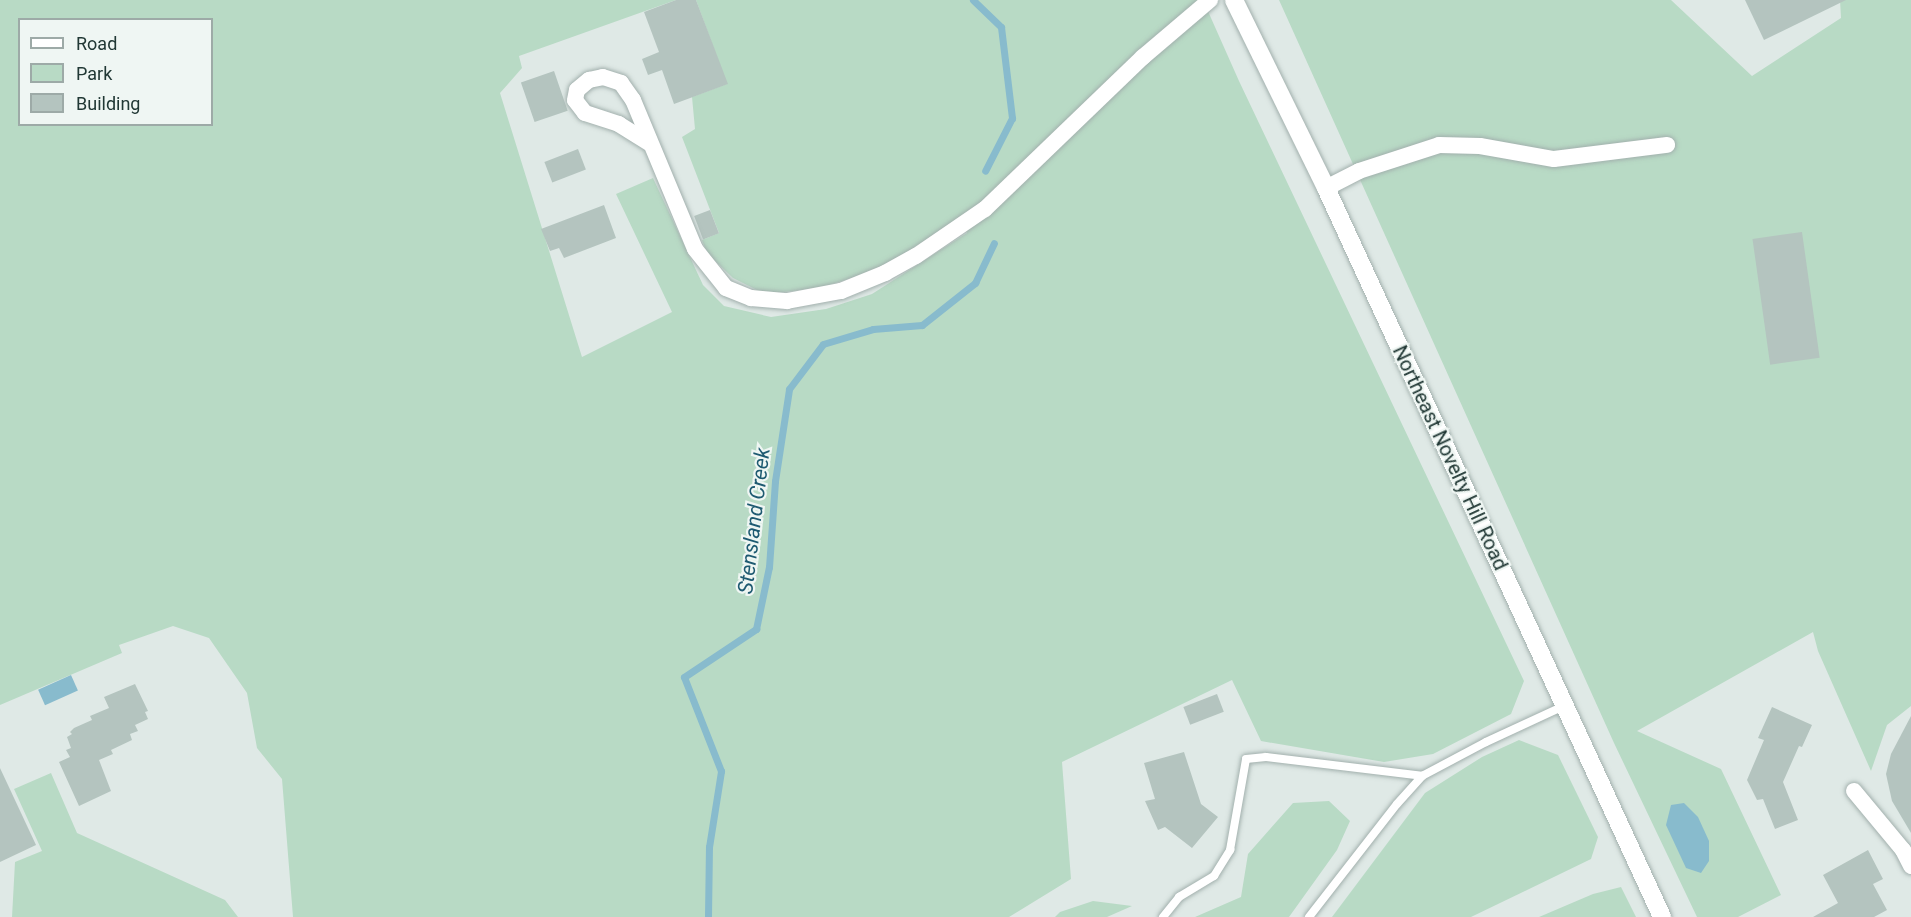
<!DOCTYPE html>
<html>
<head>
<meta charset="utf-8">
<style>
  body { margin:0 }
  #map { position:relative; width:1911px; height:917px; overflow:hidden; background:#dfe9e6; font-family:Roboto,sans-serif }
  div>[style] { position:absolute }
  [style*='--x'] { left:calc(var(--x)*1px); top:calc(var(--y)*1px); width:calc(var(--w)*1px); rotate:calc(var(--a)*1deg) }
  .green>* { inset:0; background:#b8dac5 }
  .water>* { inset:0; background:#88bbcd; transform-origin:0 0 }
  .stream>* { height:7px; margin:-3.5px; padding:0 3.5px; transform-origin:3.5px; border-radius:3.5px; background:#88bbcd }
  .building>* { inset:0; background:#b4c4bf; transform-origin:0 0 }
  .roads { filter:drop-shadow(0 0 2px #a2b0ad) drop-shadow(0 0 2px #a2b0ad) }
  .service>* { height:8px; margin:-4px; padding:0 4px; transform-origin:4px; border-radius:4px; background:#fff }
  .minor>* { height:16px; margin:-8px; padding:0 8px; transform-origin:8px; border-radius:8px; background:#fff }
  .secondary>* { height:18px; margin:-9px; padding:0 9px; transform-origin:9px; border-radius:9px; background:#fff }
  span { translate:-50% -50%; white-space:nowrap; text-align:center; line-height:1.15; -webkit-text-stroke:4.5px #eff6f3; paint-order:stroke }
  .street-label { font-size:20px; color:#213835 }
  .water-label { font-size:21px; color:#1e5a71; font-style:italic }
  .legend { position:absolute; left:18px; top:18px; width:195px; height:108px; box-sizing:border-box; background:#eff6f3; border:2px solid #9daaa7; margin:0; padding:8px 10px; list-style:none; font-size:18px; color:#213835 }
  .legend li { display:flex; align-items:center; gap:12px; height:30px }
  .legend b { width:30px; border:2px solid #9daaa7 }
</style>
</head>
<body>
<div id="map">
  <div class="green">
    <div style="clip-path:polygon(evenodd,0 0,676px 0,519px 56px,522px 68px,500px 93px,582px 357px,672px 312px,616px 194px,653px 178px,703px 285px,724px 306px,771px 317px,826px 309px,872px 294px,967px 233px,962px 216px,881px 269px,819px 288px,765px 294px,733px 278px,707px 253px,702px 240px,719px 233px,682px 137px,695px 129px,692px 97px,727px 84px,696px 0,1203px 0,1239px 81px,1524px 681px,1511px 714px,1433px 754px,1384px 762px,1261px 741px,1232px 680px,1062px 762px,1071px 879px,1009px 917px,293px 917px,282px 779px,257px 748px,247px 693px,209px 638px,173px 626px,119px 645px,122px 653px,0 705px,0 0,20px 20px,212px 20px,212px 124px,20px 124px,20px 20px)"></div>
    <div style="clip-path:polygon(1279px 0,1671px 0,1752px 76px,1841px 18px,1840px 0,1911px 0,1911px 706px,1887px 725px,1871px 771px,1818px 651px,1813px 632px,1637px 731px,1721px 769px,1781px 895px,1738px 917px,1697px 917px,1614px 743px)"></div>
    <div style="clip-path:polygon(1519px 740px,1558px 755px,1598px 837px,1591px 859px,1471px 917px,1332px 917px,1425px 793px,1482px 757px)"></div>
    <div style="clip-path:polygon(51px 773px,77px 833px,225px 900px,238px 917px,12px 917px,15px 862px,42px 851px,14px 789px)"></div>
    <div style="clip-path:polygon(1329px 801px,1350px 821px,1337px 850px,1289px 917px,1195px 917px,1241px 897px,1248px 854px,1293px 803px)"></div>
    <div style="clip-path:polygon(1621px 887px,1636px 917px,1539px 917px,1593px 894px)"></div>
    <div style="clip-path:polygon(1093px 901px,1132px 906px,1107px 917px,1055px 917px,1060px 912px)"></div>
  </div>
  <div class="water">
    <div style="left:71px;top:675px;width:17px;height:36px;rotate:66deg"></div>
    <div style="clip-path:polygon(1684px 803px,1698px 817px,1709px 841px,1709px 861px,1701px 873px,1686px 868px,1666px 825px,1671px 805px)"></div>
  </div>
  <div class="stream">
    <div style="--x:973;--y:0;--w:39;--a:44"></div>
    <div style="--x:1001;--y:27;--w:92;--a:83.1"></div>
    <div style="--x:1012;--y:118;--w:59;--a:117"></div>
    <div style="--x:708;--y:917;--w:70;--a:-89.2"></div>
    <div style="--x:709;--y:847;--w:77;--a:-81"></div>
    <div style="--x:721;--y:771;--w:101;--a:-111.5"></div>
    <div style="--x:684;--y:677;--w:87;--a:-33.7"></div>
    <div style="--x:756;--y:629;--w:63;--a:-78.2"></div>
    <div style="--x:769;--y:567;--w:86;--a:-86"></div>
    <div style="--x:775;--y:481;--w:93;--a:-81.3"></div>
    <div style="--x:789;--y:389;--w:56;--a:-52.9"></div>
    <div style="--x:823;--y:344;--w:52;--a:-16.7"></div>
    <div style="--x:873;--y:329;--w:49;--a:-4.7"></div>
    <div style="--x:922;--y:325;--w:68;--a:-38.4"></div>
    <div style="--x:975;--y:283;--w:44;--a:-64.6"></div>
  </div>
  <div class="building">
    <div style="clip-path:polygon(676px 0,696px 0,728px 84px,674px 104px,662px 70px,648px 75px,642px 59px,659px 52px,644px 12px)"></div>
    <div style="clip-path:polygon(1745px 0,1846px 0,1764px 40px)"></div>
    <div style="left:554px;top:71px;width:42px;height:35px;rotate:71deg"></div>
    <div style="left:578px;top:149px;width:22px;height:36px;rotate:69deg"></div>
    <div style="clip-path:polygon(604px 205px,616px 238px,564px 258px,559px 248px,550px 251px,541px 229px)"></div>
    <div style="left:710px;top:210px;width:25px;height:17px;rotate:69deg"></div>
    <div style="left:1802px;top:232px;width:127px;height:50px;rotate:82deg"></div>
    <div style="clip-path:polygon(135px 684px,148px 711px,145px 712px,148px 719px,135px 725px,138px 731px,130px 734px,132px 740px,111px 750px,113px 754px,99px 760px,111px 791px,79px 806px,59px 762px,70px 757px,66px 750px,71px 748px,67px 737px,72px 734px,70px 732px,74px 728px,92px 720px,90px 716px,109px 708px,104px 697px)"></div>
    <div style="left:1217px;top:694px;width:19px;height:36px;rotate:69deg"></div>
    <div style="clip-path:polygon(1772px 707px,1812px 725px,1802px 747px,1799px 746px,1783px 782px,1798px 820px,1775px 829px,1763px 799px,1757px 800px,1747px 780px,1764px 740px,1758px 738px)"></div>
    <div style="clip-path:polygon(1911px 716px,1911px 833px,1892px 801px,1886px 774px,1891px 754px)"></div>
    <div style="clip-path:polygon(1184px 752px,1201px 804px,1218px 817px,1192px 848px,1165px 827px,1158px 830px,1145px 801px,1155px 799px,1144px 763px)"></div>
    <div style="clip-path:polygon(0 768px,36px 845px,0 862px)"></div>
    <div style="clip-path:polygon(1868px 850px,1883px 879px,1873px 884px,1887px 910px,1874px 917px,1813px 917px,1838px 903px,1823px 875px)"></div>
  </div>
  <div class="roads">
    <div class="service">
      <div style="--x:1163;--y:917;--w:26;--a:-51"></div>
      <div style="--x:1179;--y:897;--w:41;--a:-31"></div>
      <div style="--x:1214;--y:876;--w:31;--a:-58"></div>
      <div style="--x:1230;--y:850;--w:92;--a:-80"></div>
      <div style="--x:1246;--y:759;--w:20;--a:-6"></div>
      <div style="--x:1266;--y:757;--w:157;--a:6.9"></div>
      <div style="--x:1309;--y:917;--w:143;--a:-52.1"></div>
      <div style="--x:1397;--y:804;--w:38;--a:-48"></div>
      <div style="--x:1422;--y:776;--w:72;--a:-28"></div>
      <div style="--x:1486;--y:742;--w:86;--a:-24.8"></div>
    </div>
    <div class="minor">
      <div style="--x:649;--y:143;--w:36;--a:-148"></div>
      <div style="--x:619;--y:124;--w:36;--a:-162"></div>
      <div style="--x:585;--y:113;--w:16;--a:-128"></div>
      <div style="--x:575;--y:100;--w:10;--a:-79"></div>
      <div style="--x:577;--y:90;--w:16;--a:-40"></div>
      <div style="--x:589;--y:80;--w:14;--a:-12"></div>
      <div style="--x:603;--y:77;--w:19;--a:18"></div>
      <div style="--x:621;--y:83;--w:21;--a:55"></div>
      <div style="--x:633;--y:100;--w:161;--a:67.4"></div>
      <div style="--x:695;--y:249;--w:50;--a:51.5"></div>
      <div style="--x:726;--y:288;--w:27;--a:22"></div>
      <div style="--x:751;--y:298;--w:36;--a:5"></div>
      <div style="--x:787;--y:301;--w:55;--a:-10.5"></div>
      <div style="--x:841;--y:291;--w:48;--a:-22.2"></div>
      <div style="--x:885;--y:273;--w:35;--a:-29"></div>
      <div style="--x:916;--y:256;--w:83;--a:-34.3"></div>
      <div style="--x:985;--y:209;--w:219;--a:-43.9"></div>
      <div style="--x:1143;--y:57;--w:88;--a:-40.4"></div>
      <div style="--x:1326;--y:188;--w:37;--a:-27"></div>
      <div style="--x:1359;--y:171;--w:84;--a:-18"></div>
      <div style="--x:1439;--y:145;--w:41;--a:1.4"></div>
      <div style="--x:1480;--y:146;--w:75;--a:10"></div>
      <div style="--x:1554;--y:159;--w:114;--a:-7.1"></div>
      <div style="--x:1854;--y:791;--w:77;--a:50.3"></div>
      <div style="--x:1903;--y:850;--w:18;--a:63"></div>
    </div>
    <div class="secondary">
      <div style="--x:1234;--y:0;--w:209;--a:63.9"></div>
      <div style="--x:1326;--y:188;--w:803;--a:65.25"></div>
    </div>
  </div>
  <div class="street-label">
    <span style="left:1450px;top:458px;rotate:65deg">Northeast Novelty Hill Road</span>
  </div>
  <div class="water-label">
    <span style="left:754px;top:521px;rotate:-83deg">Stensland Creek</span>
  </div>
  <ul class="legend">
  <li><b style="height:8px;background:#fff"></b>Road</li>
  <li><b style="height:16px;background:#b8dac5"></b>Park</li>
  <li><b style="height:16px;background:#b4c4bf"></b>Building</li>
  </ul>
</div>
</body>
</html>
